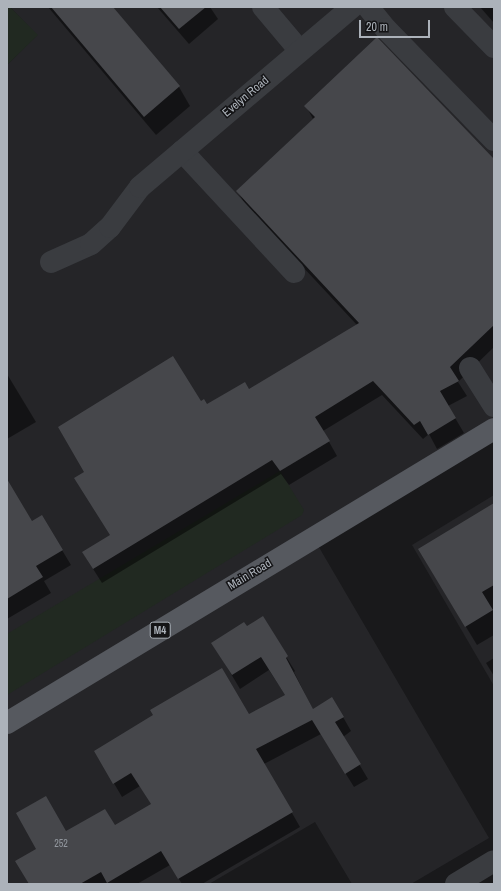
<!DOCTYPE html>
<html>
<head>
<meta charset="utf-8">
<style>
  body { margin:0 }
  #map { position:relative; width:501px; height:891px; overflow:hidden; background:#19191b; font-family:"Archivo Narrow",sans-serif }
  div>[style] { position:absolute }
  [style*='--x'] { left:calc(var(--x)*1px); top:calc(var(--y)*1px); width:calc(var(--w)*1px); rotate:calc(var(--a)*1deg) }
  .built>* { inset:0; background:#252528 }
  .green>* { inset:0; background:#212921 }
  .shadow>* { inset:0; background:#0007 }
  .building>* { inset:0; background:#46474b }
  .minor>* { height:22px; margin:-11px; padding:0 11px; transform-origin:11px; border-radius:11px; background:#3a3c40 }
  .major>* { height:22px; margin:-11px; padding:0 11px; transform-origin:11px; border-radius:11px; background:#56595f }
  span { translate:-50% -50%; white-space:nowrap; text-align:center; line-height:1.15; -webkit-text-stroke:3px #141416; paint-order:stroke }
  .number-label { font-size:10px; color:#92979e }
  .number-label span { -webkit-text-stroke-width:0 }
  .shield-label span { padding:1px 3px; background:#141416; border:1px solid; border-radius:3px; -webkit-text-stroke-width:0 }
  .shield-label { font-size:11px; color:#acb2ba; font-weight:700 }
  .street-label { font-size:12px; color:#acb2ba }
  .frame { position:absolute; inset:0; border:8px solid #acb2ba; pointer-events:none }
  .scale { position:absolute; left:359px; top:20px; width:71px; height:18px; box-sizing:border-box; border:2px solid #acb2ba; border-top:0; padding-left:5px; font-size:12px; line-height:14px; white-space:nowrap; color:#acb2ba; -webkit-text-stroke:3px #141416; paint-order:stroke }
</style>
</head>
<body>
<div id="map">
  <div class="built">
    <div style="clip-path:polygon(10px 7px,494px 7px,494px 429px,313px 537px,489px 838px,411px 884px,352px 884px,315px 822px,209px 884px,7px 884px,7px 65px,37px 35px)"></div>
    <div style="clip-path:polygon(494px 495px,494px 686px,412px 545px)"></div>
  </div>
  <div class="green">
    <div style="clip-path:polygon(7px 7px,10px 7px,38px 35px,7px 65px)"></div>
    <div style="clip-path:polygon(280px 471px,304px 510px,302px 515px,7px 695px,7px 634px)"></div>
  </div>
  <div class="shadow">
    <div style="clip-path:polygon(48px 7px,112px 7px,179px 87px,190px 106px,156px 135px)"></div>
    <div style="clip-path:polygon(157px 7px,210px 7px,218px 19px,189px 44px)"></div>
    <div style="clip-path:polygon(480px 7px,494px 7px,494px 23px)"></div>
    <div style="clip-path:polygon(306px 106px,494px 161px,494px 347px,458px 382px,467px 396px,448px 406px,464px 433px,437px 449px,429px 434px,423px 439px,382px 395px,323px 431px,337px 456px,289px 485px,281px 474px,102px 583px,83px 553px,111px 536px,201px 402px,207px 406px,249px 391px,357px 325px,246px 206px,238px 192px,313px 119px)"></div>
    <div style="clip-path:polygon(7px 374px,36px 422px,7px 439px)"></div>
    <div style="clip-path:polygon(7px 481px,32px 522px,62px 550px,71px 565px,44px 581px,51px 593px,7px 619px)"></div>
    <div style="clip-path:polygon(494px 505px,494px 635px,477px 645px,430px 568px)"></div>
    <div style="clip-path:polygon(262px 618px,295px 671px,294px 672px,313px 710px,343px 717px,351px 731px,343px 737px,368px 779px,354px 787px,321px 734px,264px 764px,300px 827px,202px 884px,182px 884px,170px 865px,137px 884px,30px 884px,65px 833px,115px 827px,152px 805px,140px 786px,122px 797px,95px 751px,248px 715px,286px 696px,269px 670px,240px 689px,221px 657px,247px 627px)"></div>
    <div style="clip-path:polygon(494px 658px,494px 676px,486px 663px)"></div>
  </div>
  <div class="building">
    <div style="clip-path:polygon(51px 7px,113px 7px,180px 86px,144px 117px)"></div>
    <div style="clip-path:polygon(160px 7px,206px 7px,179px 29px)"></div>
    <div style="clip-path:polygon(377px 37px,494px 159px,494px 325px,450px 367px,459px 381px,440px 391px,456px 418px,428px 435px,420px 421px,414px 425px,373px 381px,315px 417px,330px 441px,280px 471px,272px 460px,93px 569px,82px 552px,110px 535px,74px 478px,84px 472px,58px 427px,173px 356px,201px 401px,204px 399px,207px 404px,245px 382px,249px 389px,359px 323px,236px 191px,315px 117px,304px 106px)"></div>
    <div style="clip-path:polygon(7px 479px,32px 521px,42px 515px,63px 550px,36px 566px,43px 577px,7px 599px)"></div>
    <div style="clip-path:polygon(494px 503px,494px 585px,482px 592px,493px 610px,465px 627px,418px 549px)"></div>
    <div style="clip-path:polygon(263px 616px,288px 656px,286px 658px,313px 709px,332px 697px,344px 717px,335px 722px,361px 764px,345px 774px,312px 720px,256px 749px,293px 812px,178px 879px,161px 851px,107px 883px,101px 872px,80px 884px,29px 884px,15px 861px,36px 849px,16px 813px,46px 796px,66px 831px,105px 809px,115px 825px,151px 804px,131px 773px,113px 784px,94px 751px,153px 715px,150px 710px,222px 668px,249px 714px,285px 695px,261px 657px,232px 675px,211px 643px,244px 622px,247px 626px)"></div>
  </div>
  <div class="minor">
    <div style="--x:263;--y:7;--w:57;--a:49.9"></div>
    <div style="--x:368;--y:7;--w:28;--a:51"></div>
    <div style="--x:386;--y:29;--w:155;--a:45.8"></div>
    <div style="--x:455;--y:7;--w:56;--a:45.7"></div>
    <div style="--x:182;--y:151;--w:165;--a:47.2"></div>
    <div style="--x:51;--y:262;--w:44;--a:-24.2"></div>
    <div style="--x:91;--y:244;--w:25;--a:-42"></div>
    <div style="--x:110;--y:227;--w:50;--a:-53.1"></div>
    <div style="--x:140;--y:187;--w:278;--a:-40.3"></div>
    <div style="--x:470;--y:368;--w:45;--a:57.7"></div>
    <div style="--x:456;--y:884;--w:44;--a:-31.2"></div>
  </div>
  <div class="major">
    <div style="--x:7;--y:723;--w:569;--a:-31.12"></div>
  </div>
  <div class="number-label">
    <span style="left:61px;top:844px">252</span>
  </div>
  <div class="shield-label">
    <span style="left:160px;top:630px">M4</span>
  </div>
  <div class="street-label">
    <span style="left:246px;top:97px;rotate:-40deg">Evelyn Road</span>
    <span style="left:250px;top:575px;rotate:-31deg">Main Road</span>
  </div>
  <div class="frame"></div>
  <div class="scale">20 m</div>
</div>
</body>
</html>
